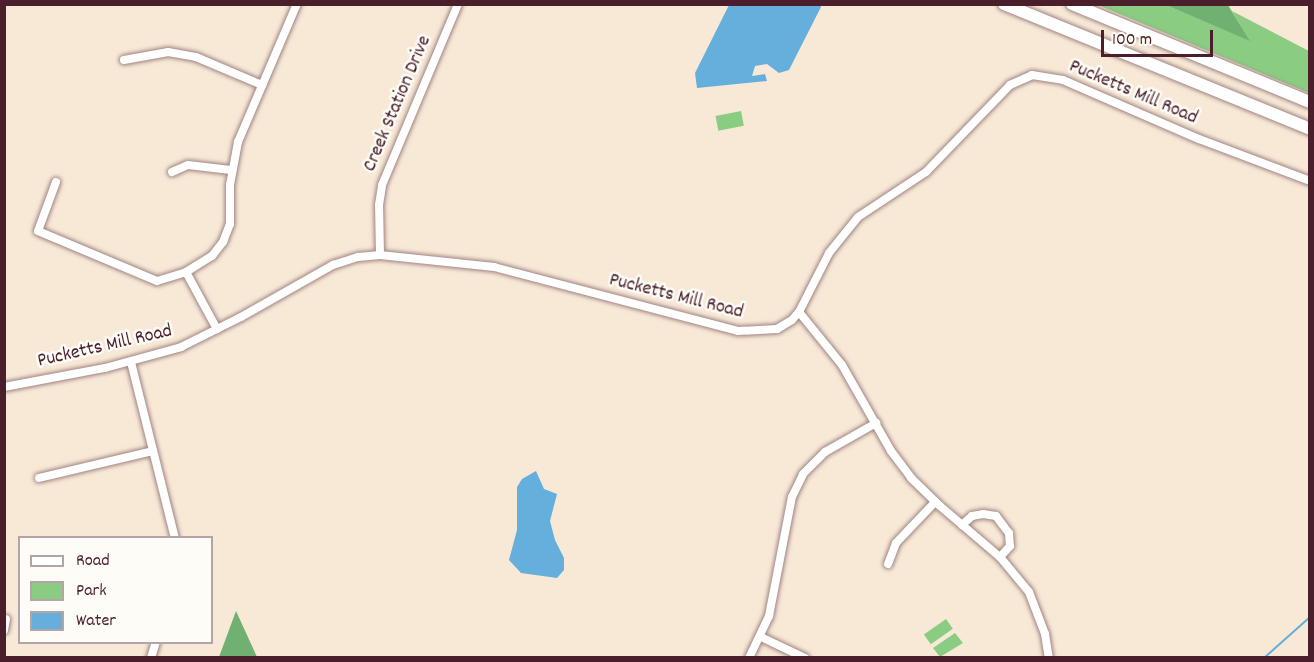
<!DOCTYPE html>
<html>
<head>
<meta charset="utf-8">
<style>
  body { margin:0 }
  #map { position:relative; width:1314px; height:662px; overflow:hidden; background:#f8e9d7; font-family:Dekko,sans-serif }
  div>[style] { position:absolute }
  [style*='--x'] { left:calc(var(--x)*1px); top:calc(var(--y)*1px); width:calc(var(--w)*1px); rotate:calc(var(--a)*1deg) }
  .green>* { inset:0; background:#8bcc83; transform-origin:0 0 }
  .forest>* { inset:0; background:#70b071 }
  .water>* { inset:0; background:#64afdc }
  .stream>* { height:2px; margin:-1px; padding:0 1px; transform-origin:1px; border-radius:1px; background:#64afdc }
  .roads { filter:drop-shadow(0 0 2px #a18481) drop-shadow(0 0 2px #a18481) }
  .minor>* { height:8px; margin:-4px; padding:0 4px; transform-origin:4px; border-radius:4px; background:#fff }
  .highway>* { height:12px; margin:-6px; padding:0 6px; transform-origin:6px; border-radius:6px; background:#fff }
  span { translate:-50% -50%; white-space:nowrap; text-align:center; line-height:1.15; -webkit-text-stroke:5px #fdfcf7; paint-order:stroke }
  .street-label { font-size:20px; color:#4a1f2b }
  .frame { position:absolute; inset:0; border:6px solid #4a1f2b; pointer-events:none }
  .legend { position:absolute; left:18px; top:536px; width:195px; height:108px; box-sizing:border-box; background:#fdfcf7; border:2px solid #b5a4a5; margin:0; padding:8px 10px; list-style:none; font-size:18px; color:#4a1f2b }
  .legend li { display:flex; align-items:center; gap:12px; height:30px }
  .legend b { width:30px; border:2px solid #b5a4a5 }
  .scale { position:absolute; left:1101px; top:30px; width:112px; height:27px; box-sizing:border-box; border:3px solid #4a1f2b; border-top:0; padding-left:8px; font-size:18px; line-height:21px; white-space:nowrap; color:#4a1f2b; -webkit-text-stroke:4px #fdfcf7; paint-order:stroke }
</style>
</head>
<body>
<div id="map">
  <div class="green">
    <div style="clip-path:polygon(1098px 5px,1166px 5px,1249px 40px,1232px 11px,1309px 51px,1309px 93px)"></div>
    <div style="left:741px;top:111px;width:15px;height:26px;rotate:79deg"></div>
    <div style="left:946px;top:619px;width:12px;height:27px;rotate:55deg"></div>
    <div style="clip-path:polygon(955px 633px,963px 643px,940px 657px,933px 648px)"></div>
  </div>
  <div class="forest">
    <div style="clip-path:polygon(1166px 5px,1228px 5px,1250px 41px)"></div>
    <div style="clip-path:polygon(236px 611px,257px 657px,219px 657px)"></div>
  </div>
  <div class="water">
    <div style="clip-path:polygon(729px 5px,820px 4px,821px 7px,789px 70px,779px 73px,767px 64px,755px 66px,752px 76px,765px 74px,767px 81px,697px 88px,695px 73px)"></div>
    <div style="clip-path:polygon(536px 471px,544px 489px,557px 494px,550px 521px,555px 540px,564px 558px,564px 570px,557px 578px,521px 573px,509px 560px,517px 530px,517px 487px,522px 479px)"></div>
  </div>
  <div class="stream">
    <div style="--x:1264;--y:658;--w:62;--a:-41.7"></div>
  </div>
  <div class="roads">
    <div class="minor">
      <div style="--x:124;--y:60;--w:45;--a:-10.3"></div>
      <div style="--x:168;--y:52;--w:28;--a:10"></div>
      <div style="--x:196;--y:57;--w:72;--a:23"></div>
      <div style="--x:172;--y:172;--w:17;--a:-24"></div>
      <div style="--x:188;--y:165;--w:43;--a:6.6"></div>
      <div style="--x:56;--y:182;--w:52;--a:110.2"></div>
      <div style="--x:38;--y:231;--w:129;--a:22.8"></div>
      <div style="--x:157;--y:281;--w:30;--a:-17"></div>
      <div style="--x:186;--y:272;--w:31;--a:-32"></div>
      <div style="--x:212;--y:256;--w:18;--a:-52"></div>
      <div style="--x:223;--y:242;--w:19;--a:-69"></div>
      <div style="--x:230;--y:224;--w:39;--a:-90"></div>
      <div style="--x:230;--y:185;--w:44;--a:-79.5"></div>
      <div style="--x:238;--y:142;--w:150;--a:-66.9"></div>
      <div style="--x:380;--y:255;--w:50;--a:-91.1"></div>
      <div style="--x:379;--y:205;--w:20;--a:-81"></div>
      <div style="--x:382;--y:185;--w:196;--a:-67.2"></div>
      <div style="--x:186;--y:272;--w:65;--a:61.5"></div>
      <div style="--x:799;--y:312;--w:68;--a:50.9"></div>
      <div style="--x:842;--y:365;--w:99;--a:60.3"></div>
      <div style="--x:891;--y:451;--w:34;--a:53"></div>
      <div style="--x:911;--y:478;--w:40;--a:44"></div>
      <div style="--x:940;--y:506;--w:79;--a:40.4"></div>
      <div style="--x:1000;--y:557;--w:45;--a:50.4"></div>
      <div style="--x:1029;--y:592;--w:45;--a:69.1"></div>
      <div style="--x:1045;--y:634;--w:24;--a:81"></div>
      <div style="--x:131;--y:362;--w:181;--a:76"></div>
      <div style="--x:4;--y:387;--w:103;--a:-10.7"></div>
      <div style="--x:105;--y:368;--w:79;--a:-15.4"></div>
      <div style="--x:181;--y:347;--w:67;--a:-26.6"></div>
      <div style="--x:241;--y:317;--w:106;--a:-29.5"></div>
      <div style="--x:333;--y:265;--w:26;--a:-18"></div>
      <div style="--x:358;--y:257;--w:22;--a:-5"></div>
      <div style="--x:380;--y:255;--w:115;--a:6"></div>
      <div style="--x:494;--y:267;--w:252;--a:14.7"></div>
      <div style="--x:738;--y:331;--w:39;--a:-3"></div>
      <div style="--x:777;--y:329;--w:17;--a:-31"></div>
      <div style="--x:792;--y:320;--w:11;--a:-49"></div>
      <div style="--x:799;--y:312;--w:66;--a:-63"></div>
      <div style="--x:829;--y:253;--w:46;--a:-51.1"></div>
      <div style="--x:858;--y:217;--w:82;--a:-33.5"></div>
      <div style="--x:926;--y:172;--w:121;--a:-46"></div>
      <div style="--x:1010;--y:85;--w:24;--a:-24"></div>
      <div style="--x:1032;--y:75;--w:31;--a:9"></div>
      <div style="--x:1063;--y:80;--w:148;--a:23.5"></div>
      <div style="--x:1199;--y:139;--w:119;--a:20.7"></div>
      <div style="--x:39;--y:478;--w:117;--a:-13.3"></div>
      <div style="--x:962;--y:525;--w:13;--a:-42"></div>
      <div style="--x:972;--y:516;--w:11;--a:-10"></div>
      <div style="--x:983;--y:514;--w:13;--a:9"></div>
      <div style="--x:996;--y:516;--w:21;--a:53"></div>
      <div style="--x:1009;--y:533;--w:13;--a:86"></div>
      <div style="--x:1010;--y:546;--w:15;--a:132"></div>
      <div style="--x:888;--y:564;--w:22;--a:-69"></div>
      <div style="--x:896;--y:543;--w:57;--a:-46.4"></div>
      <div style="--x:4;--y:630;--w:11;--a:-80"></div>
      <div style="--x:761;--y:637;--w:49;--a:25.5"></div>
      <div style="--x:151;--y:658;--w:17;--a:-73"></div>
      <div style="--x:749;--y:658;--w:47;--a:-64.5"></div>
      <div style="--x:769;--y:616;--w:121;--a:-79.1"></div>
      <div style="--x:792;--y:497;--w:25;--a:-64"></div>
      <div style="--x:803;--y:474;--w:31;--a:-45"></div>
      <div style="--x:825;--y:452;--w:59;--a:-29.6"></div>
    </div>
    <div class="highway">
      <div style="--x:1004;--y:4;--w:331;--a:22.2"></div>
      <div style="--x:1072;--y:4;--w:257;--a:22.4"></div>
    </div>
  </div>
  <div class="street-label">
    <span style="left:1133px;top:93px;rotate:23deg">Pucketts Mill Road</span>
    <span style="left:398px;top:104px;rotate:-67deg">Creek Station Drive</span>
    <span style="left:676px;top:297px;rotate:14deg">Pucketts Mill Road</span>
    <span style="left:105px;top:347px;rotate:-13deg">Pucketts Mill Road</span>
  </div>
  <div class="frame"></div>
  <ul class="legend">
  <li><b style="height:8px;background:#fff"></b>Road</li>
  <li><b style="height:16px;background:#8bcc83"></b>Park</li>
  <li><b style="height:16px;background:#64afdc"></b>Water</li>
  </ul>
  <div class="scale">100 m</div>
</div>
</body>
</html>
